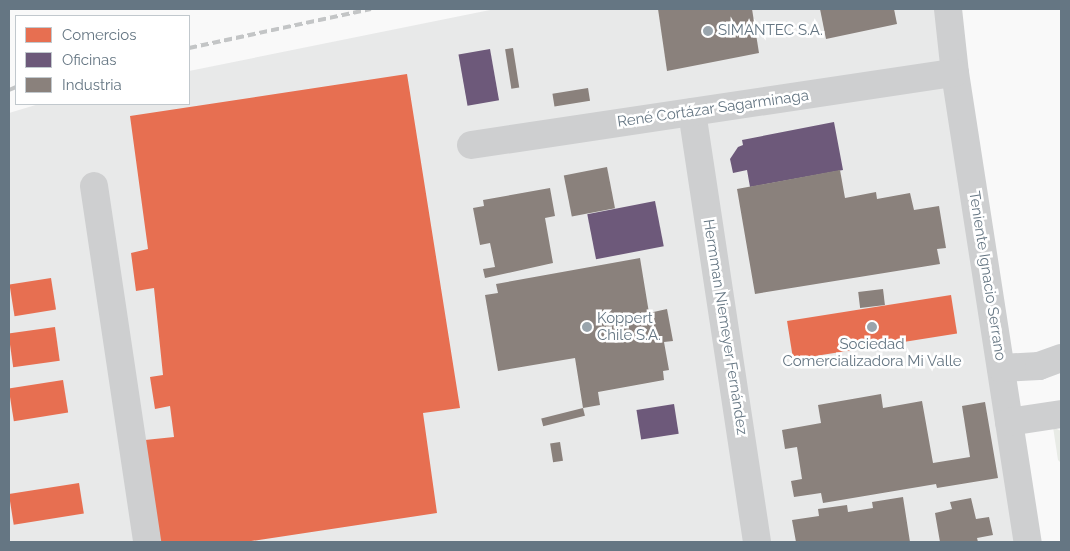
<!DOCTYPE html>
<html>
<head>
<meta charset="utf-8">
<style>
  body { margin:0 }
  #map { position:relative; width:1070px; height:551px; overflow:hidden; background:#f9f9f9; font-family:Raleway,sans-serif }
  div>[style] { position:absolute }
  [style*='--x'] { left:calc(var(--x)*1px); top:calc(var(--y)*1px); width:calc(var(--w)*1px); rotate:calc(var(--a)*1deg) }
  .built>* { inset:0; background:#e8e9e9 }
  .green>* { inset:0; background:#e8ebe6 }
  .shops>* { inset:0; background:#e76f51; transform-origin:0 0 }
  .offices>* { inset:0; background:#6d597a; transform-origin:0 0 }
  .industry>* { inset:0; background:#8a817c; transform-origin:0 0 }
  .minor>* { height:28px; margin:-14px; padding:0 14px; transform-origin:14px; border-radius:14px; background:#cecfd0 }
  .rail>* { height:4px; margin-top:-2px; transform-origin:0; background:repeating-linear-gradient(90deg,#c3c5c6 0 8px,transparent 0 12px) }
  .dots>* { width:14px; height:14px; translate:-50% -50%; box-sizing:border-box; border:2px solid #fff; border-radius:50% }
  span { translate:-50% -50%; white-space:nowrap; text-align:center; line-height:1.15; -webkit-text-stroke:5px #fff; paint-order:stroke }
  .poi-label { font-size:15px; color:#657683 }
  .left { translate:0 -50%; text-align:left }
  .street-label { font-size:15px; color:#657683 }
  .frame { position:absolute; inset:0; border:10px solid #657683; pointer-events:none }
  .legend { position:absolute; left:15px; top:15px; width:175px; height:90px; box-sizing:border-box; background:#fff; border:1px solid #c1c8cd; margin:0; padding:6px 9px; list-style:none; font-size:15px; color:#657683 }
  .legend li { display:flex; align-items:center; gap:10px; height:25px }
  .legend b { width:25px; border:1px solid #c1c8cd }
</style>
</head>
<body>
<div id="map">
  <div class="built">
    <div style="clip-path:polygon(495px 9px,939px 9px,1018px 542px,9px 542px,9px 113px,39px 104px,189px 104px,189px 71px)"></div>
  </div>
  <div class="green">
    <div style="clip-path:polygon(1053px 427px,1061px 431px,1061px 463px,1058px 460px)"></div>
  </div>
  <div class="shops">
    <div style="clip-path:polygon(407px 74px,460px 408px,423px 413px,437px 513px,245px 542px,150px 542px,145px 440px,174px 437px,170px 406px,155px 409px,150px 377px,163px 375px,154px 288px,136px 291px,131px 253px,148px 249px,130px 116px)"></div>
    <div style="left:51px;top:278px;width:32px;height:42px;rotate:81deg"></div>
    <div style="left:951px;top:295px;width:39px;height:166px;rotate:81deg"></div>
    <div style="left:55px;top:327px;width:34px;height:47px;rotate:82deg"></div>
    <div style="left:63px;top:380px;width:33px;height:55px;rotate:81deg"></div>
    <div style="left:79px;top:483px;width:31px;height:71px;rotate:81deg"></div>
  </div>
  <div class="offices">
    <div style="left:490px;top:49px;width:52px;height:32px;rotate:80deg"></div>
    <div style="clip-path:polygon(834px 122px,843px 170px,750px 187px,747px 170px,733px 173px,730px 159px,738px 147px,743px 145px,742px 140px)"></div>
    <div style="left:655px;top:201px;width:46px;height:69px;rotate:79deg"></div>
    <div style="left:674px;top:404px;width:30px;height:38px;rotate:81deg"></div>
  </div>
  <div class="industry">
    <div style="clip-path:polygon(658px 9px,752px 9px,759px 53px,667px 71px)"></div>
    <div style="clip-path:polygon(820px 9px,894px 9px,897px 24px,826px 39px)"></div>
    <div style="left:513px;top:48px;width:40px;height:8px;rotate:81deg"></div>
    <div style="left:588px;top:88px;width:13px;height:36px;rotate:81deg"></div>
    <div style="left:607px;top:167px;width:42px;height:44px;rotate:79deg"></div>
    <div style="clip-path:polygon(840px 170px,845px 198px,876px 192px,877px 199px,910px 193px,914px 210px,939px 206px,946px 248px,937px 249px,940px 264px,755px 294px,737px 189px)"></div>
    <div style="clip-path:polygon(550px 188px,555px 216px,545px 218px,553px 263px,485px 278px,483px 269px,495px 267px,490px 243px,480px 245px,473px 208px,484px 206px,483px 200px)"></div>
    <div style="clip-path:polygon(640px 258px,649px 313px,667px 309px,673px 341px,664px 342px,669px 370px,663px 371px,664px 380px,598px 392px,600px 405px,583px 408px,575px 358px,498px 371px,485px 295px,498px 293px,496px 284px)"></div>
    <div style="left:883px;top:289px;width:16px;height:25px;rotate:83deg"></div>
    <div style="clip-path:polygon(881px 394px,883px 408px,922px 401px,933px 463px,970px 457px,962px 406px,985px 402px,998px 478px,937px 488px,936px 484px,823px 503px,821px 493px,794px 497px,791px 481px,802px 479px,797px 447px,785px 449px,782px 430px,821px 423px,818px 405px)"></div>
    <div style="left:583px;top:408px;width:8px;height:43px;rotate:76deg"></div>
    <div style="left:560px;top:442px;width:19px;height:10px;rotate:81deg"></div>
    <div style="clip-path:polygon(903px 497px,910px 542px,796px 542px,792px 520px,819px 516px,818px 509px,847px 505px,848px 512px,873px 508px,872px 502px)"></div>
    <div style="clip-path:polygon(971px 498px,976px 519px,989px 517px,993px 535px,977px 538px,978px 542px,940px 542px,935px 513px,952px 509px,950px 502px)"></div>
  </div>
  <div class="minor">
    <div style="--x:948;--y:9;--w:64;--a:83.8"></div>
    <div style="--x:955;--y:73;--w:475;--a:81.2"></div>
    <div style="--x:692;--y:112;--w:435;--a:81.4"></div>
    <div style="--x:471;--y:145;--w:489;--a:-8.5"></div>
    <div style="--x:94;--y:186;--w:360;--a:81.5"></div>
    <div style="--x:1001;--y:368;--w:38;--a:-3"></div>
    <div style="--x:1039;--y:366;--w:23;--a:-20"></div>
    <div style="--x:1009;--y:422;--w:53;--a:-8.7"></div>
  </div>
  <div class="rail">
    <div style="--x:189;--y:48;--w:186;--a:-12.1"></div>
    <div style="--x:9;--y:90;--w:8;--a:-23"></div>
  </div>
  <div class="dots">
    <div style="left:708px;top:31px;background:#99a4ac"></div>
    <div style="left:587px;top:327px;background:#99a4ac"></div>
    <div style="left:872px;top:327px;background:#99a4ac"></div>
  </div>
  <div class="poi-label">
    <span class="left" style="left:718px;top:31px">SIMANTEC S.A.</span>
    <span class="left" style="left:597px;top:327px">Koppert<br>Chile S.A.</span>
    <span style="left:872px;top:353px">Sociedad<br>Comercializadora Mi Valle</span>
  </div>
  <div class="street-label">
    <span style="left:713px;top:109px;rotate:-8deg">René Cortázar Sagarminaga</span>
    <span style="left:987px;top:276px;rotate:81deg">Teniente Ignacio Serrano</span>
    <span style="left:725px;top:327px;rotate:81deg">Hermman Niemeyer Fernández</span>
  </div>
  <div class="frame"></div>
  <ul class="legend">
  <li><b style="height:14px;background:#e76f51"></b>Comercios</li>
  <li><b style="height:14px;background:#6d597a"></b>Oficinas</li>
  <li><b style="height:14px;background:#8a817c"></b>Industria</li>
  </ul>
</div>
</body>
</html>
